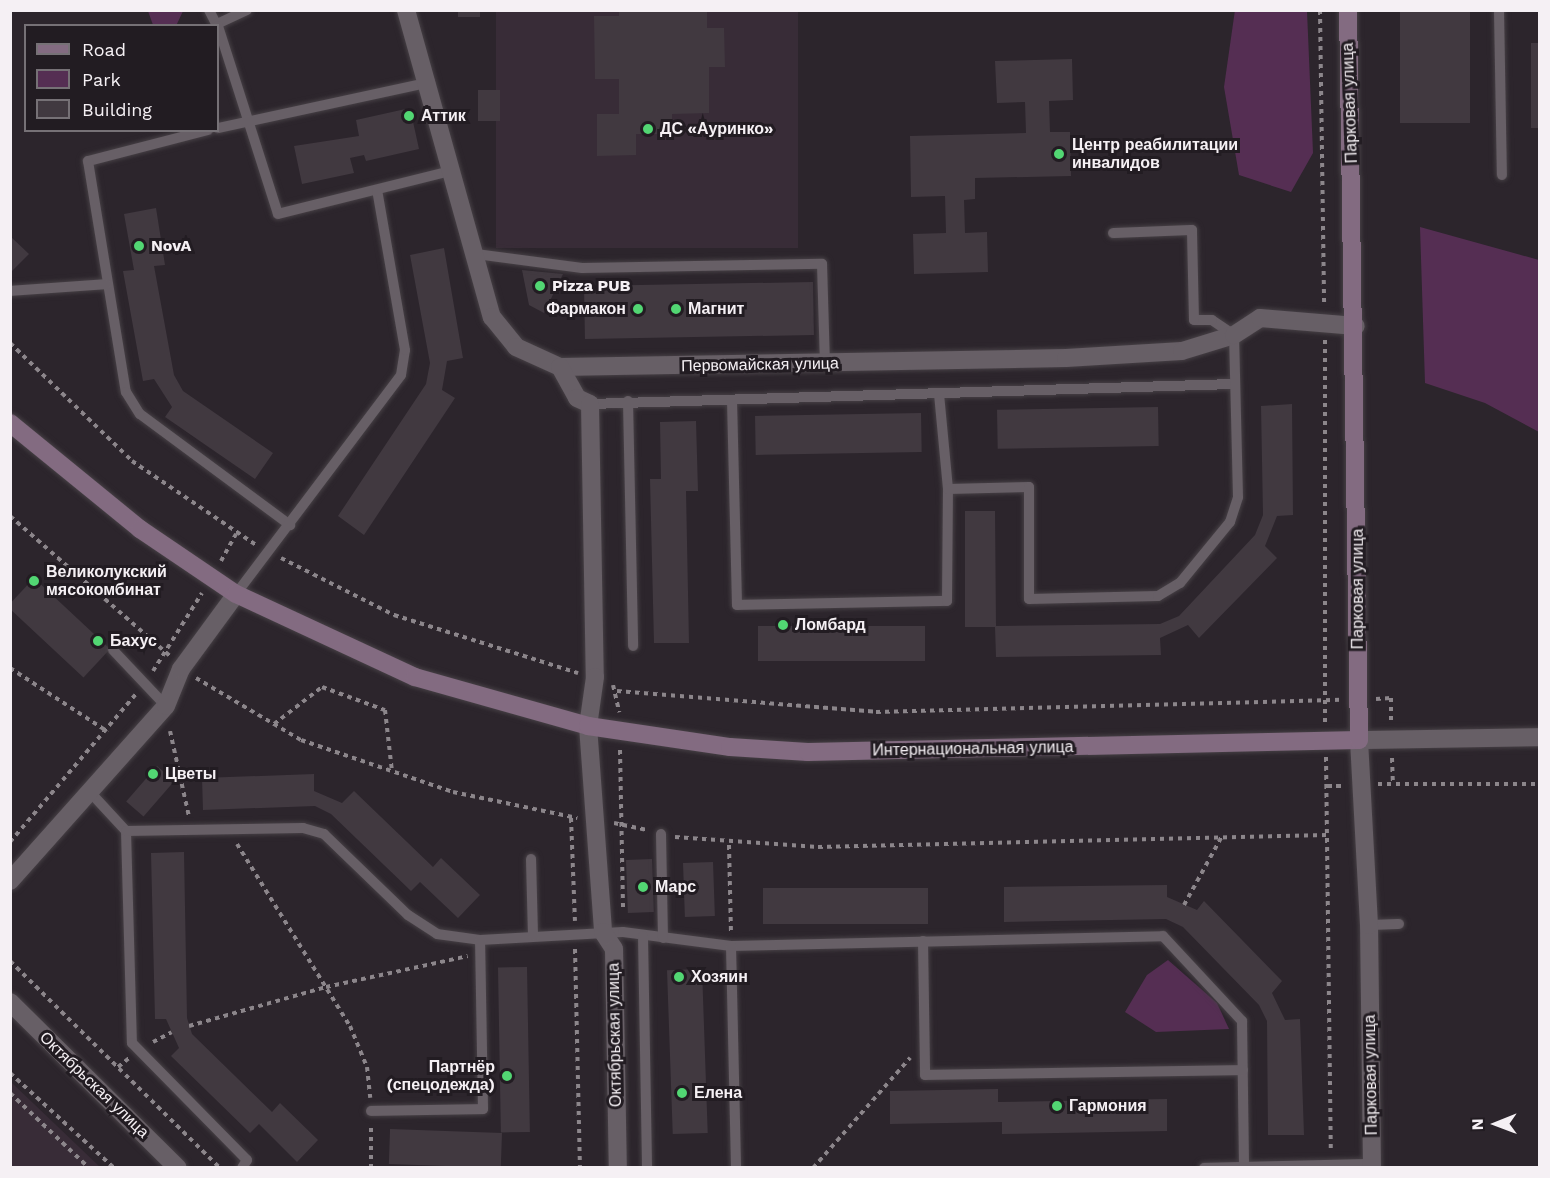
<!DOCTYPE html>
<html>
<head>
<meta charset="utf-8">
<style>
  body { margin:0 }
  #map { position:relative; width:1550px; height:1178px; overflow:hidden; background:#2c252c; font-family:"Work Sans",sans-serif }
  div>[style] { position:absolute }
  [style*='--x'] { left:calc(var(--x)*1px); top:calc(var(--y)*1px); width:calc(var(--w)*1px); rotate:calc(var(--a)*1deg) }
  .built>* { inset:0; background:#382c37; transform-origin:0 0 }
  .green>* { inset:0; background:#552e53 }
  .building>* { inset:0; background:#413940; transform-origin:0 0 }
  .path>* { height:4px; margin-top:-2px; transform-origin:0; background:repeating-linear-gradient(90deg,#8c868b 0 4.5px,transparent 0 9px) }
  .roads { filter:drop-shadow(0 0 2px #464045) drop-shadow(0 0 2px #464045) }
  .service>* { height:10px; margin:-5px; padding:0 5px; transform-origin:5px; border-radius:5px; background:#675f66 }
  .minor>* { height:18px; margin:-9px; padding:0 9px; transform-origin:9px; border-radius:9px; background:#675f66 }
  .tertiary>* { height:18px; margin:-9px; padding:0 9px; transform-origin:9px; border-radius:9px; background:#675f66 }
  .secondary>* { height:18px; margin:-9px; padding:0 9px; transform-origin:9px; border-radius:9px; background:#836b81 }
  .dots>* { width:16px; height:16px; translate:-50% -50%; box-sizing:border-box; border:3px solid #221c22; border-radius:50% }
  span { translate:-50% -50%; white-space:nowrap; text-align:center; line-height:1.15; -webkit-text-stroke:6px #221c22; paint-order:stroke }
  .street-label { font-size:16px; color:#f5f0f4 }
  .poi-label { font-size:16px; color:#f5f0f4; font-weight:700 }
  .left { translate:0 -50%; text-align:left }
  .right { translate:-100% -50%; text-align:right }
  .frame { position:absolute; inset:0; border:12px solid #f5f0f4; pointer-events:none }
  .legend { position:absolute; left:24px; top:24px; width:195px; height:108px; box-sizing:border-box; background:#221c22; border:2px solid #767176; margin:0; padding:8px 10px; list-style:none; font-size:18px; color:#f5f0f4 }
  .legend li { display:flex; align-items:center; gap:12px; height:30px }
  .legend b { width:30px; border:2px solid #767176 }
  .north { position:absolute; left:1466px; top:1094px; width:60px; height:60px; -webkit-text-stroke:4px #221c22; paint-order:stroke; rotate:269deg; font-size:16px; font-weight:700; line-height:24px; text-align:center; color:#f5f0f4 }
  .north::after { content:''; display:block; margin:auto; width:21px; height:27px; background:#f5f0f4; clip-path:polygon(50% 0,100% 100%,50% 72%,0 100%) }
</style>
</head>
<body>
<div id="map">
  <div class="built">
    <div style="left:496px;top:11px;width:302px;height:237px"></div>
    <div style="clip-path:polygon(10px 1082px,11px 1082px,100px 1167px,11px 1167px)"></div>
  </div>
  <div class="green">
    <div style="clip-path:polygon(1235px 10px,1307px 11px,1313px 153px,1291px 192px,1239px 175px,1224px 87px)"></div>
    <div style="clip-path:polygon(148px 11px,148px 10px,183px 11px,176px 26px,153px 25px)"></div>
    <div style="clip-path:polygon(1420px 227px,1539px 260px,1539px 432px,1485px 403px,1425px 383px)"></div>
    <div style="clip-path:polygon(1168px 960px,1217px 1003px,1229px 1029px,1156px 1032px,1125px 1012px,1147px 975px)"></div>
  </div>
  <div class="building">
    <div style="left:458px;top:10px;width:22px;height:7px"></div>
    <div style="clip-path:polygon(619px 10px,707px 10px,707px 28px,724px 28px,725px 67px,709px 67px,709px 113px,672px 114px,672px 134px,636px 134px,636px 155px,597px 156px,597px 114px,619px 114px,619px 79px,595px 79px,594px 16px,619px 16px)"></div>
    <div style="left:1400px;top:10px;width:70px;height:113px"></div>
    <div style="left:1540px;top:43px;width:85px;height:9px;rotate:90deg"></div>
    <div style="clip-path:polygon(1072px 59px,1073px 100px,1049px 101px,1050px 132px,1070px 132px,1071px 176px,975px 178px,975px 199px,964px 200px,965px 233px,987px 232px,988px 272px,914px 274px,913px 234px,946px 233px,945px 196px,911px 197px,910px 136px,1026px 133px,1025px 102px,997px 103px,995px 61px)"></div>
    <div style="left:478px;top:90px;width:22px;height:31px"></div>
    <div style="clip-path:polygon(410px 108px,419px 149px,366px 161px,364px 155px,350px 158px,354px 173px,302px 184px,294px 146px,359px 136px,356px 120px)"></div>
    <div style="clip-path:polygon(156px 208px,165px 265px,154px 266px,174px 375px,183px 391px,273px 453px,255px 479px,165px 417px,172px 407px,154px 379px,143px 381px,123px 271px,134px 270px,124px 214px)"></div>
    <div style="clip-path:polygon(10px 236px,29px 254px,10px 273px)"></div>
    <div style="clip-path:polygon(444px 248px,463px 358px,447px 361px,442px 390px,455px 398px,364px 535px,338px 516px,426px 384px,430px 363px,410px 255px)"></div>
    <div style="clip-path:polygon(522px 270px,563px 274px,544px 313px,529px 305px)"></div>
    <div style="left:813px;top:282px;width:53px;height:229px;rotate:89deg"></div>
    <div style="clip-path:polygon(1292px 404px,1293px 515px,1277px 516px,1265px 546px,1277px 558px,1199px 638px,1188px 625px,1160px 638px,1161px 655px,996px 657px,995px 627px,965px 627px,965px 511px,995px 511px,996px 626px,1160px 624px,1179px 616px,1255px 535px,1263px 515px,1261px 406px)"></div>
    <div style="left:1158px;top:407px;width:39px;height:161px;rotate:89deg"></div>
    <div style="left:921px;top:413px;width:39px;height:166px;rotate:89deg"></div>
    <div style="clip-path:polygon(696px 421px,698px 491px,686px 491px,689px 643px,654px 643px,650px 479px,661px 479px,660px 422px)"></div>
    <div style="left:34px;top:578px;width:104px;height:39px;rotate:43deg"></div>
    <div style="left:925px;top:626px;width:35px;height:167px;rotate:90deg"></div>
    <div style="left:157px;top:766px;width:23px;height:47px;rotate:41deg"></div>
    <div style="clip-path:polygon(314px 774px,314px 791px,342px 803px,354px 791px,433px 867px,441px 858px,480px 895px,458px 918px,420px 882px,411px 891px,331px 814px,315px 806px,203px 810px,202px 778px)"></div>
    <div style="clip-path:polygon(184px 852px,187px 1018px,192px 1034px,272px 1112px,280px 1103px,318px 1140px,297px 1162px,259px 1124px,250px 1133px,171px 1056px,179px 1048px,166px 1019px,155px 1019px,151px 853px)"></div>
    <div style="left:652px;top:859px;width:53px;height:26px;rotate:88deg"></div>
    <div style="left:713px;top:862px;width:54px;height:30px;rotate:88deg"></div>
    <div style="clip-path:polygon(1167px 885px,1167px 897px,1197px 910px,1204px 901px,1282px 981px,1272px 993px,1285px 1020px,1300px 1019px,1304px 1135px,1268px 1135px,1267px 1021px,1259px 1005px,1183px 927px,1166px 919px,1004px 922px,1004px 887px)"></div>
    <div style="left:928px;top:888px;width:36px;height:165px;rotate:90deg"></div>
    <div style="left:527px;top:967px;width:165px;height:29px;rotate:89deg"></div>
    <div style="left:702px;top:969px;width:164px;height:35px;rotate:88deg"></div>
    <div style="clip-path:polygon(998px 1089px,998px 1102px,1167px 1099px,1167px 1131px,1002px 1134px,1002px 1122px,890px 1124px,890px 1091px)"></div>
    <div style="left:502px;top:1133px;width:35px;height:112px;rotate:92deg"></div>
  </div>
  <div class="path">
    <div style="--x:1320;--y:10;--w:296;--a:89.2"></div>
    <div style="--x:1325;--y:340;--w:383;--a:90"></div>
    <div style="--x:10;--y:343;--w:170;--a:44"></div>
    <div style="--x:132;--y:461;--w:150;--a:34.1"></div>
    <div style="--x:10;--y:516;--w:213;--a:41.2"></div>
    <div style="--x:281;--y:558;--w:127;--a:26.8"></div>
    <div style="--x:394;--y:615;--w:193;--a:17.5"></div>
    <div style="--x:221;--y:561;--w:31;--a:-61"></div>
    <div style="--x:10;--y:668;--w:117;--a:33.1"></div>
    <div style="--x:153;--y:671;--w:92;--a:-57.9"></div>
    <div style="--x:196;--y:678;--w:122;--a:30.6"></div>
    <div style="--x:301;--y:740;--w:161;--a:18.9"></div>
    <div style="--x:453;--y:792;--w:127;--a:11.8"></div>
    <div style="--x:613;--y:685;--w:28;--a:77"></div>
    <div style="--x:617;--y:691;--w:260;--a:4.6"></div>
    <div style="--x:876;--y:712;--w:465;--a:-1.5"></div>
    <div style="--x:1376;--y:699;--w:15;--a:-4"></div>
    <div style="--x:1391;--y:698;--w:23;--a:90"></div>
    <div style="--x:274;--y:724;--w:61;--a:-37.6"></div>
    <div style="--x:322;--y:687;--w:67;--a:20.1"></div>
    <div style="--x:385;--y:710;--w:61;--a:83.5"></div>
    <div style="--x:170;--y:731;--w:88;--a:77.5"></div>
    <div style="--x:620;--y:750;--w:157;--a:88.9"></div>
    <div style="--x:1326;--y:757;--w:395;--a:89.3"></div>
    <div style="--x:1392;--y:758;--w:25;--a:88"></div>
    <div style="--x:1378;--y:784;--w:162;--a:0"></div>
    <div style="--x:1327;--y:786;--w:17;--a:0"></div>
    <div style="--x:571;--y:818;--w:103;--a:87.8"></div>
    <div style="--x:614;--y:823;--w:35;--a:12"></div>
    <div style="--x:675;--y:837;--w:143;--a:4"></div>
    <div style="--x:818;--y:847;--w:509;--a:-1.35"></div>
    <div style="--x:10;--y:842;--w:194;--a:-49.6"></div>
    <div style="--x:237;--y:844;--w:214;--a:58.2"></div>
    <div style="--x:350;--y:1026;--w:44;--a:67.5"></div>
    <div style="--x:367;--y:1067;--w:31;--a:84"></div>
    <div style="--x:729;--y:845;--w:88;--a:88.7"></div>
    <div style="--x:1184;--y:905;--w:77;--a:-61.1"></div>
    <div style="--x:575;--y:949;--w:219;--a:88.7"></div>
    <div style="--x:10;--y:961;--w:295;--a:44.6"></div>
    <div style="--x:189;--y:1026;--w:142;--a:-15.9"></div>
    <div style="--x:326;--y:987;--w:145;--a:-12.3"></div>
    <div style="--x:153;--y:1042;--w:21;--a:-28"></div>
    <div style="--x:118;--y:1067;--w:14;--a:-39"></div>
    <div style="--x:10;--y:1073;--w:141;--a:42.4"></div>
    <div style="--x:10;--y:1093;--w:109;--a:43.5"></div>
    <div style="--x:371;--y:1168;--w:42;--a:-90"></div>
    <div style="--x:813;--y:1168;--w:147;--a:-48.6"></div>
  </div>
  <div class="roads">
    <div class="service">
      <div style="--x:209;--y:10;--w:18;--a:63"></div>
      <div style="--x:1499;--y:10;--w:165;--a:89"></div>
      <div style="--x:217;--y:24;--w:33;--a:-25"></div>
      <div style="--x:218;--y:26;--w:197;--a:72.3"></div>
      <div style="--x:278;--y:214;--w:181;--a:-14"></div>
      <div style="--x:218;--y:128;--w:217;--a:-12.2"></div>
      <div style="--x:208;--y:130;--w:124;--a:165.5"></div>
      <div style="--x:88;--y:161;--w:234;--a:80.7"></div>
      <div style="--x:126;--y:392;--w:26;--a:58"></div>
      <div style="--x:140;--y:414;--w:187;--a:36.5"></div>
      <div style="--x:476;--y:254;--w:107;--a:7.5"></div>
      <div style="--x:582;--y:268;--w:240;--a:-1"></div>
      <div style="--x:822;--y:264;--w:100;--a:88.3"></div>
      <div style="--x:10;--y:291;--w:97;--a:-4.1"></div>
      <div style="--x:732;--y:400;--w:205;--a:88.6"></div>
      <div style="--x:737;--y:605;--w:210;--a:-1.1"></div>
      <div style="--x:947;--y:601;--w:112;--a:-89.5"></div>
      <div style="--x:948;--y:489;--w:95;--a:-95.4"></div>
      <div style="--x:628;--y:401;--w:245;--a:88.8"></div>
      <div style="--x:590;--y:404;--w:645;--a:-1.78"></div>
      <div style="--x:948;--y:489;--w:81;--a:-1.4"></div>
      <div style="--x:1029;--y:487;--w:112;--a:90"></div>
      <div style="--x:1029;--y:599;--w:129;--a:-1.3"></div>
      <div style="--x:1158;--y:596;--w:26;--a:-31"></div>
      <div style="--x:1180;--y:583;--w:79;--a:-50.7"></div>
      <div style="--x:1230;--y:522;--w:26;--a:-72"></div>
      <div style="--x:1238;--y:497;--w:162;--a:-91.4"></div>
      <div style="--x:1234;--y:335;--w:27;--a:-146"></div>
      <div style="--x:1212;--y:320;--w:18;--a:180"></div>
      <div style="--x:1194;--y:320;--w:90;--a:-91.3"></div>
      <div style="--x:1192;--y:230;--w:79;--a:177.8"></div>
      <div style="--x:236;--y:594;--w:274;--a:-53"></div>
      <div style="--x:401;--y:375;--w:25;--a:-81"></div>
      <div style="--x:405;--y:350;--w:162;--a:-99.9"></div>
      <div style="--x:113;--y:650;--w:77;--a:46.6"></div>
      <div style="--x:90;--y:792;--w:53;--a:47.3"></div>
      <div style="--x:126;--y:831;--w:212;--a:88.4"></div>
      <div style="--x:132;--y:1043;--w:164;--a:45.5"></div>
      <div style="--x:247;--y:1160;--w:9;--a:122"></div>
      <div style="--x:126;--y:831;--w:177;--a:-1"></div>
      <div style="--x:303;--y:828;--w:22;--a:16"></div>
      <div style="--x:324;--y:834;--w:117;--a:44"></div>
      <div style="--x:408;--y:915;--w:35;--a:33"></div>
      <div style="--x:437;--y:934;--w:43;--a:7.9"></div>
      <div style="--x:480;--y:940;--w:143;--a:-3.2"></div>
      <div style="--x:623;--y:932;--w:109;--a:7.4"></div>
      <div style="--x:731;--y:946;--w:432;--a:-1.3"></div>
      <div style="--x:1163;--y:936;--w:116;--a:47.1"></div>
      <div style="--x:1242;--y:1021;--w:145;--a:89.2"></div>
      <div style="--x:661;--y:834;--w:104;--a:88.9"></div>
      <div style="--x:531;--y:859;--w:77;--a:88.5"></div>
      <div style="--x:1369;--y:925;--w:30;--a:-2"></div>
      <div style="--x:643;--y:936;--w:232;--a:89"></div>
      <div style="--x:923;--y:941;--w:134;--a:89.1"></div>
      <div style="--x:925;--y:1075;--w:318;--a:-0.9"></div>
      <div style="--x:731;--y:946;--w:222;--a:88.7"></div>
      <div style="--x:371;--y:1111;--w:112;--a:-1"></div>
      <div style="--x:483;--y:1109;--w:169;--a:-91"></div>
      <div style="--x:1204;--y:1168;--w:168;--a:-1.4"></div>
    </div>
    <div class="minor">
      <div style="--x:406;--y:10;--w:319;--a:74.4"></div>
      <div style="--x:492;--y:317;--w:38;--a:51"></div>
      <div style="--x:516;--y:347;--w:48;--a:24.4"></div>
      <div style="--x:560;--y:367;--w:506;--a:-1.02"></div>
      <div style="--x:1066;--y:358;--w:116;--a:-3.5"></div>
      <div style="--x:1182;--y:351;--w:54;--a:-17.1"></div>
      <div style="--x:1234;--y:335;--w:31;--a:-33"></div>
      <div style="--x:1260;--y:318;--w:96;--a:4.8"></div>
      <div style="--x:560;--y:367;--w:35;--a:61"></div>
      <div style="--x:577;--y:398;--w:14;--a:25"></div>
      <div style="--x:590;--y:404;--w:273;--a:89"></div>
      <div style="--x:595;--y:677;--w:49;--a:98.1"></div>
      <div style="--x:588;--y:726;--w:207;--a:85.8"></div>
      <div style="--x:603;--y:932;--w:20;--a:57"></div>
      <div style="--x:614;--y:949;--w:219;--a:89"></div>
      <div style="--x:10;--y:881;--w:234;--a:-48.3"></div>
      <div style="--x:166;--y:706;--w:40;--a:-68"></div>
      <div style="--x:181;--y:669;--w:93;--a:-53.7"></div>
      <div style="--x:10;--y:1002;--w:236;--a:44.7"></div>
    </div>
    <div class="tertiary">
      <div style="--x:1372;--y:1168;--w:243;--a:-90.7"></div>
      <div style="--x:1369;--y:925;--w:185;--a:-93.1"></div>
      <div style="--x:1359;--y:740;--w:181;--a:-0.9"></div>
    </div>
    <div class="secondary">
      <div style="--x:10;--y:423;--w:168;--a:39.2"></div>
      <div style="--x:140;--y:529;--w:116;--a:34.1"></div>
      <div style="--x:236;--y:594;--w:197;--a:24.9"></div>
      <div style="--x:415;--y:677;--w:180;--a:15.8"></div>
      <div style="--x:588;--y:726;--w:144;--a:8.4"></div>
      <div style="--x:730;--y:747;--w:78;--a:3.7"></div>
      <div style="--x:808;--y:752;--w:551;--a:-1.25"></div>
      <div style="--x:1359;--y:740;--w:730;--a:-90.86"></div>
    </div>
  </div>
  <div class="dots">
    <div style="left:409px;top:116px;background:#52d673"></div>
    <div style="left:648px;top:129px;background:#52d673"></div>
    <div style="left:1059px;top:154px;background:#52d673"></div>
    <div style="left:139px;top:246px;background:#52d673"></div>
    <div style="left:540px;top:286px;background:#52d673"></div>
    <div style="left:638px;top:309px;background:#52d673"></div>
    <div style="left:676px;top:309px;background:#52d673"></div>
    <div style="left:34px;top:581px;background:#52d673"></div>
    <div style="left:783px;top:625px;background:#52d673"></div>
    <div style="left:98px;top:641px;background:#52d673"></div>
    <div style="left:153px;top:774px;background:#52d673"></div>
    <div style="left:643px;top:887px;background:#52d673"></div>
    <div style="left:679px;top:977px;background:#52d673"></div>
    <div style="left:507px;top:1076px;background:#52d673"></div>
    <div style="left:682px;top:1093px;background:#52d673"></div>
    <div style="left:1057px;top:1106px;background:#52d673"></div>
  </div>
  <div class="street-label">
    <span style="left:1350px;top:103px;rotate:-92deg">Парковая улица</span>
    <span style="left:760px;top:365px;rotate:-1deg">Первомайская улица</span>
    <span style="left:1358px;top:589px;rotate:-90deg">Парковая улица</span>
    <span style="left:973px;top:749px;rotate:-1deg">Интернациональная улица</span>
    <span style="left:615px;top:1035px;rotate:-91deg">Октябрьская улица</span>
    <span style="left:1371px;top:1075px;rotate:-91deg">Парковая улица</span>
    <span style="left:94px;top:1085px;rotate:44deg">Октябрьская улица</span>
  </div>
  <div class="poi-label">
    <span class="left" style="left:421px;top:116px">Аттик</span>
    <span class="left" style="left:660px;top:129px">ДС «Ауринко»</span>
    <span class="left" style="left:1072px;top:154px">Центр реабилитации<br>инвалидов</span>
    <span class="left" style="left:151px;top:246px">NovA</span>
    <span class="left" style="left:552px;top:286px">Pizza PUB</span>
    <span class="right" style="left:626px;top:309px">Фармакон</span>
    <span class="left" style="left:688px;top:309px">Магнит</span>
    <span class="left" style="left:46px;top:581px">Великолукский<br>мясокомбинат</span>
    <span class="left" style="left:795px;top:625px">Ломбард</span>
    <span class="left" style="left:110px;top:641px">Бахус</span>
    <span class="left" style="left:165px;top:774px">Цветы</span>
    <span class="left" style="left:655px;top:887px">Марс</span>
    <span class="left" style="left:691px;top:977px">Хозяин</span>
    <span class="right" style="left:495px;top:1076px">Партнёр<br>(спецодежда)</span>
    <span class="left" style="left:694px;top:1093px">Елена</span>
    <span class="left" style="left:1069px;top:1106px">Гармония</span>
  </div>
  <div class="frame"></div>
  <ul class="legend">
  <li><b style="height:8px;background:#836b81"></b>Road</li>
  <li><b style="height:16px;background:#552e53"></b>Park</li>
  <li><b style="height:16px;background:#413940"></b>Building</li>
  </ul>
  <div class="north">N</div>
</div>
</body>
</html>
